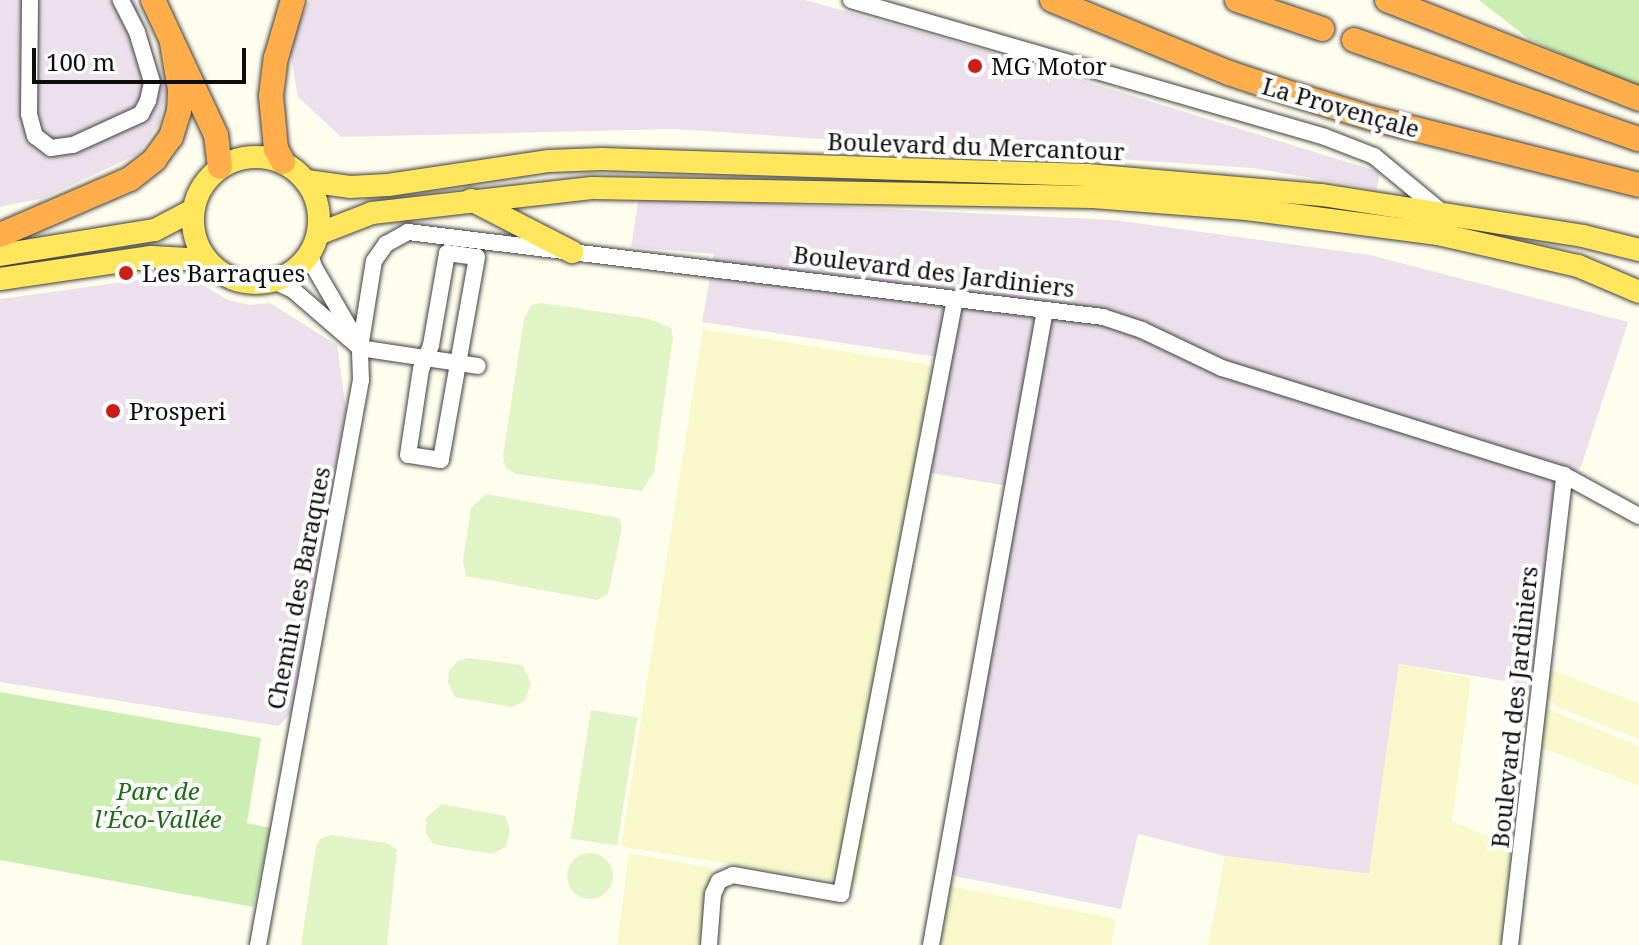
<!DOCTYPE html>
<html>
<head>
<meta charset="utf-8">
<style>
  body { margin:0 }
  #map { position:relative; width:1639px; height:945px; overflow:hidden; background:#fffded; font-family:"Noto Serif",serif }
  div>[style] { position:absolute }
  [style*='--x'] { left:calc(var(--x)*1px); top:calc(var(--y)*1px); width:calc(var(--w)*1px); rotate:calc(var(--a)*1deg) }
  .industrial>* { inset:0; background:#ede0ed }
  .farmland>* { inset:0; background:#f8f8ca; transform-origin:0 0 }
  .green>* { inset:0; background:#cceeb2 }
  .pitch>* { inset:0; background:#e0f4c5; transform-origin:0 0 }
  .round { border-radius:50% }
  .roads { filter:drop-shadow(0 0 2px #404040) drop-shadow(0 0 2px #404040) }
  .minor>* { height:16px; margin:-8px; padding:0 8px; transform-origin:8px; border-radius:8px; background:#fff }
  .major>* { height:22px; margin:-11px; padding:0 11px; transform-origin:11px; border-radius:11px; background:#ffe65d }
  .major>.ring { margin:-11px; padding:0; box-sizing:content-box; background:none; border:22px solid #ffe65d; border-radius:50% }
  .highway>* { height:24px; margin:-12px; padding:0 12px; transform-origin:12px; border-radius:12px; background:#ffae4b }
  .dots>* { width:22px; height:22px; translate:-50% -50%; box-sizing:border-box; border:4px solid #fff; border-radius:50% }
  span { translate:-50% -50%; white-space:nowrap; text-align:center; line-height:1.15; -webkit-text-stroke:8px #fff; paint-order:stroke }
  .poi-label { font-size:24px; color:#0d0d0d }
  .left { translate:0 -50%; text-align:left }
  .street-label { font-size:24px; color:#0d0d0d }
  .park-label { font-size:24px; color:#206c16; font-style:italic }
  .scale { position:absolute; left:32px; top:48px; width:214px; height:36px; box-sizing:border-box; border:4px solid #0d0d0d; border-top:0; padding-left:10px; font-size:24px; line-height:28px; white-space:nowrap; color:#0d0d0d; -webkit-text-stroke:6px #fff; paint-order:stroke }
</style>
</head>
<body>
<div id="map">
  <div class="industrial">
    <div style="clip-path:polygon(0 0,135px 0,166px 91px,159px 124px,138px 154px,44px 198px,0 207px)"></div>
    <div style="clip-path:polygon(310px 0,805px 0,977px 48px,1380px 172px,1377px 189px,1252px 168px,675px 129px,341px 137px,298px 97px,289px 44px)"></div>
    <div style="clip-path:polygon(639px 197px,1114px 220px,1370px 255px,1628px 322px,1582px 464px,1558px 501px,1536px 686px,1399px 664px,1369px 874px,1225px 856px,1138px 834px,1121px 909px,950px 875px,1019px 488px,931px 473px,951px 359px,702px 322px,714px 254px,631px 247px)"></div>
    <div style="clip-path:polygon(152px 278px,194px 280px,228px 300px,249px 305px,270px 303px,337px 345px,346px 409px,292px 712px,278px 726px,0 682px,0 299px)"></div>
  </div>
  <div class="farmland">
    <div style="left:703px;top:329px;width:239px;height:524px;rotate:9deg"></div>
    <div style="clip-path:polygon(1399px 664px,1471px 678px,1452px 821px,1514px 847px,1501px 945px,1208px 945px,1225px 856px,1369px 874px)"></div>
    <div style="clip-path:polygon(1549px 669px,1639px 703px,1639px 739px,1560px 708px,1546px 697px)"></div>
    <div style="clip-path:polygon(1545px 708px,1639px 746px,1639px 786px,1541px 747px)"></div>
    <div style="clip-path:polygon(629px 853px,711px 868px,705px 945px,617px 945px)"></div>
    <div style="clip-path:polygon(945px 885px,1116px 919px,1111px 945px,935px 945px)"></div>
  </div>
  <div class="green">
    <div style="clip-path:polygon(1479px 0,1639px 0,1639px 90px,1529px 39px)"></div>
    <div style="clip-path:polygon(0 692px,261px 738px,247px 823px,271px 828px,253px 907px,0 860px)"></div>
  </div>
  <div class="pitch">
    <div style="clip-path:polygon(541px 303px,650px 319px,671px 328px,673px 337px,654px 472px,642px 491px,516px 474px,506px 468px,503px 456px,524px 319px,531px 305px)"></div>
    <div style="clip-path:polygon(486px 494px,619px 518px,622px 527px,608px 594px,597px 600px,466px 576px,463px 561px,471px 508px)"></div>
    <div style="clip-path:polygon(469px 658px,522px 665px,531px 683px,525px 701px,512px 707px,455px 697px,448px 682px,449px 670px,458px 661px)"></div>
    <div style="left:591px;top:710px;width:47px;height:130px;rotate:9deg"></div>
    <div style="clip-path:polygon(442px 804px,505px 816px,510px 830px,506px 847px,492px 854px,433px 844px,426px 834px,426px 818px)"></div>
    <div style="clip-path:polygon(331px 835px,387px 843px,397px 850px,387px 945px,301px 945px,316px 847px,320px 839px)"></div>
    <div class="round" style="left:567px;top:853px;width:46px;height:46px"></div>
  </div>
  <div class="roads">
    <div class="minor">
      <div style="--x:30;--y:0;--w:114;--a:90.5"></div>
      <div style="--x:29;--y:114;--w:23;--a:75"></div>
      <div style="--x:35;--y:136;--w:20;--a:37"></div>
      <div style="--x:51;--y:148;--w:22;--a:-8"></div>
      <div style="--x:73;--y:145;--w:75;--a:-24.5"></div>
      <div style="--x:141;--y:114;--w:15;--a:-62"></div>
      <div style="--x:148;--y:101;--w:19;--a:-78"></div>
      <div style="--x:152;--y:82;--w:52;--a:-106.7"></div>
      <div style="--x:137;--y:32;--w:36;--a:-117"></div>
      <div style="--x:851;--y:0;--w:493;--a:16.1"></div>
      <div style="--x:1325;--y:137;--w:53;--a:21.2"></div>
      <div style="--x:1374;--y:156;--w:89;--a:39.6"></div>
      <div style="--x:447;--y:253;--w:30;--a:8"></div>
      <div style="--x:477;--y:257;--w:206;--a:100.1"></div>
      <div style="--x:441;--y:460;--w:33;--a:-171"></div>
      <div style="--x:408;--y:455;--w:87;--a:-81.4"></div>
      <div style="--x:421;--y:369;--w:26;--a:-67"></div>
      <div style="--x:431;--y:345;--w:93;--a:-80.1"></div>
      <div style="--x:310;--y:254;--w:14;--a:73"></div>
      <div style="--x:314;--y:267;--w:91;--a:59.8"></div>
      <div style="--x:274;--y:281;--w:21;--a:25"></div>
      <div style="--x:293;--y:290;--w:89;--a:40.9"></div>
      <div style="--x:360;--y:348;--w:119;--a:8.7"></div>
      <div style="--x:258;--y:945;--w:574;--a:-79.67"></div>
      <div style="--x:361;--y:380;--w:32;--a:-92"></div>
      <div style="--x:360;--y:348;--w:88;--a:-80.9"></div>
      <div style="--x:374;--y:261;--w:21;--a:-55"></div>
      <div style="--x:386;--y:244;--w:25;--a:-29"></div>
      <div style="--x:408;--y:232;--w:700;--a:6.97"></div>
      <div style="--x:1103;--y:317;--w:41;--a:18.4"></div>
      <div style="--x:1142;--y:330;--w:89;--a:25.4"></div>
      <div style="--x:1222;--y:368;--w:358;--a:17.4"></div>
      <div style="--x:1564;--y:475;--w:85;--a:28.7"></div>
      <div style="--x:709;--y:945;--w:51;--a:-85.5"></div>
      <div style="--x:713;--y:894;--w:14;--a:-65"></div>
      <div style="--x:719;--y:881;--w:15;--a:-23"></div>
      <div style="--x:733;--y:875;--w:110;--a:10"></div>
      <div style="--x:841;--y:894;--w:606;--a:-79.15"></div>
      <div style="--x:931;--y:945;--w:645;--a:-79.82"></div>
      <div style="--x:1510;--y:945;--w:473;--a:-83.4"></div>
    </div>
    <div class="major">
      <div class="ring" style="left:193px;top:157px;width:104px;height:104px"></div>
      <div style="--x:307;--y:181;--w:43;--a:7.9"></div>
      <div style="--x:350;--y:187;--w:38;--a:-3"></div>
      <div style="--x:388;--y:185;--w:163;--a:-8.5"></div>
      <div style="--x:549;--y:161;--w:53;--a:-2.2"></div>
      <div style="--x:602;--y:159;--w:485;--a:1.9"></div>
      <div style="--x:1087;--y:175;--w:236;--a:4.9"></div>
      <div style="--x:1322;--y:195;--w:264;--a:8.9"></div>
      <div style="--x:1583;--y:236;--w:58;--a:14"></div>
      <div style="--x:471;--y:200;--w:114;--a:27.2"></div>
      <div style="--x:318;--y:234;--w:58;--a:-21.3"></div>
      <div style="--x:372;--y:213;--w:221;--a:-6.5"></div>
      <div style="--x:592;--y:188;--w:501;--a:1.03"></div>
      <div style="--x:1093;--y:197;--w:154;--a:4.5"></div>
      <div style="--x:1247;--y:209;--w:193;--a:7.5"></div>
      <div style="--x:1438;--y:234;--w:144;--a:12.9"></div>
      <div style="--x:1578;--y:266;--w:66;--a:23.1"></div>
      <div style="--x:0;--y:255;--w:157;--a:-9.2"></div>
      <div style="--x:155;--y:230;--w:43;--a:-27.8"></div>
      <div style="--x:0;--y:279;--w:153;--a:-8.3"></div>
      <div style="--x:151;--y:257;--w:55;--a:3.1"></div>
    </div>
    <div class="highway">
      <div style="--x:153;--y:0;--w:149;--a:65"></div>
      <div style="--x:216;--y:135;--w:32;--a:83"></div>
      <div style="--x:1052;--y:0;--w:191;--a:22.4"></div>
      <div style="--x:1229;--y:73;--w:57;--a:18.4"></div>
      <div style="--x:1283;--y:91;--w:92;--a:17.1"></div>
      <div style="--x:1371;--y:118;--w:276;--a:14"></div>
      <div style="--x:1237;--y:0;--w:90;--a:18.8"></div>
      <div style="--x:1387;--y:0;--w:271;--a:21.4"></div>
      <div style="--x:1354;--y:40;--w:302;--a:19.2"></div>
      <div style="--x:283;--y:162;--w:15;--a:-118"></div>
      <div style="--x:276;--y:149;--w:53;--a:-95.4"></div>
      <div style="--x:271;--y:96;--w:38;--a:-83"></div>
      <div style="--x:276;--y:58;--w:60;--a:-73.7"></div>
      <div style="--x:0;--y:235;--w:142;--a:-23.3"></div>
      <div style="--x:130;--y:179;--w:31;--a:-38"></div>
      <div style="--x:154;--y:160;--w:29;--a:-54"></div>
      <div style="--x:171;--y:137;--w:27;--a:-73"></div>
      <div style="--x:179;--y:111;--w:21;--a:-87"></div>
      <div style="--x:180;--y:90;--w:48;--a:-99.7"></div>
    </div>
  </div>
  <div class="dots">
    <div style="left:975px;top:66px;background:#cc1e16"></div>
    <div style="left:126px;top:273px;background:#cc1e16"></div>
    <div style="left:113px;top:411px;background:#cc1e16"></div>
  </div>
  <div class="poi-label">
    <span class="left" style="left:991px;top:66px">MG Motor</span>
    <span class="left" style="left:142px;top:273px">Les Barraques</span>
    <span class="left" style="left:129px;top:411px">Prosperi</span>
  </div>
  <div class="street-label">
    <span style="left:1341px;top:107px;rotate:16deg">La Provençale</span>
    <span style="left:976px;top:146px;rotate:2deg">Boulevard du Mercantour</span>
    <span style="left:934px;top:271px;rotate:7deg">Boulevard des Jardiniers</span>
    <span style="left:298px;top:588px;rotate:-79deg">Chemin des Baraques</span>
    <span style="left:1514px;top:707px;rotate:-84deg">Boulevard des Jardiniers</span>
  </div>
  <div class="park-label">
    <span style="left:158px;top:805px">Parc de<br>l'Éco-Vallée</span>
  </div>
  <div class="scale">100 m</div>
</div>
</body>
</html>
